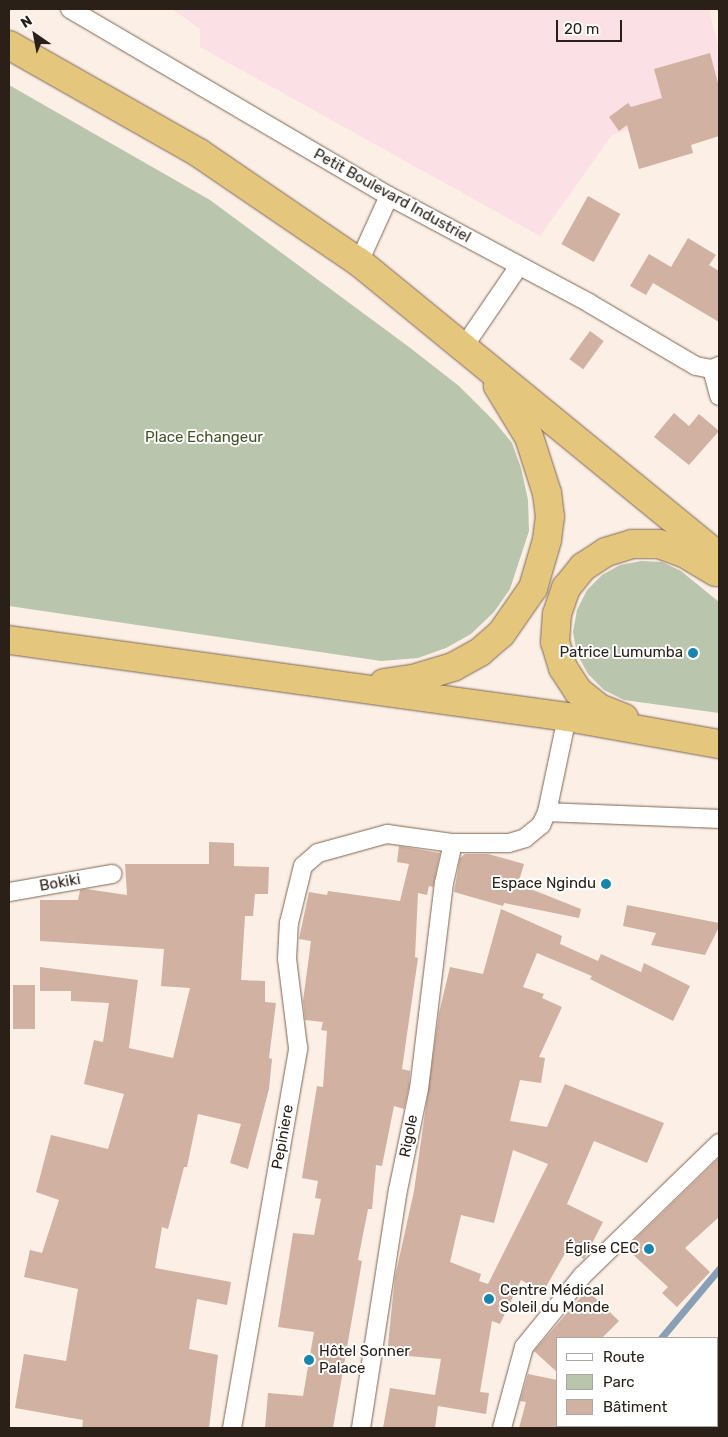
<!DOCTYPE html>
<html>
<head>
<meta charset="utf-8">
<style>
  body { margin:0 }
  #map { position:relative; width:728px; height:1437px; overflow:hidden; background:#fbefe6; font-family:Rubik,sans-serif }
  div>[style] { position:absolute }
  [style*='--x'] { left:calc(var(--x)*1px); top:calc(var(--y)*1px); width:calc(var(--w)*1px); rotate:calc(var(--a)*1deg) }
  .industrial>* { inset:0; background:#fbe0e5 }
  .green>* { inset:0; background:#bac5ad }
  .stream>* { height:7px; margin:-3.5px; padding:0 3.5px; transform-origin:3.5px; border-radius:3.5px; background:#899fb7 }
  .building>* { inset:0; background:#d1b1a1; transform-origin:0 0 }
  .roads { filter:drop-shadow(0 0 1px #7e6551) drop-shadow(0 0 1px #7e6551) }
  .minor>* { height:18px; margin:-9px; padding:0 9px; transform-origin:9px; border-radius:9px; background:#fff }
  .trunk>* { height:28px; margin:-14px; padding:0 14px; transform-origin:14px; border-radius:14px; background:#e4c77c }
  .dots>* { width:14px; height:14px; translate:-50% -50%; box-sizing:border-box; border:2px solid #fff; border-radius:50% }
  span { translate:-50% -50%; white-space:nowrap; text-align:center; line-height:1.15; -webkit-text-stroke:4px #fff; paint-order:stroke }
  .street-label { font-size:15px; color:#2a2017 }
  .park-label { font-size:15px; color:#405324 }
  .poi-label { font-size:15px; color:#2a2017 }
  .right { translate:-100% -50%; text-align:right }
  .left { translate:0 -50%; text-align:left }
  .frame { position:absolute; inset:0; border:10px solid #2a2017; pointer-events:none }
  .legend { position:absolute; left:556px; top:1337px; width:162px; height:90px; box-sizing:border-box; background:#fff; border:1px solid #aaa6a2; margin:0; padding:6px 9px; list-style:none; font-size:15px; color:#2a2017 }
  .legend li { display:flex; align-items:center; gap:10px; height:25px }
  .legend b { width:25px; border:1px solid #aaa6a2 }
  .north { position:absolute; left:10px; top:10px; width:50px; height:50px; -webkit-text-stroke:4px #fff; paint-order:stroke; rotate:327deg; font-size:14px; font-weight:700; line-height:20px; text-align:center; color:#2a2017 }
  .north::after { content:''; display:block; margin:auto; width:18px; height:22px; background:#2a2017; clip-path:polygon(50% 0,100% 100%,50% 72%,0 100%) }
  .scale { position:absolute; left:556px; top:20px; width:66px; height:22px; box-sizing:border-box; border:2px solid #2a2017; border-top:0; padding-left:6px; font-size:15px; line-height:18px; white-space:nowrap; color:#2a2017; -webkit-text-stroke:4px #fff; paint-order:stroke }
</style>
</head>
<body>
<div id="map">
  <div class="industrial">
    <div style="clip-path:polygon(172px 9px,709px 9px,719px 49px,719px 103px,612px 135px,540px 236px,200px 47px,200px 29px)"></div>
  </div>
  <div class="green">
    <div style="clip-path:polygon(9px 85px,210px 200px,409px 347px,459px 386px,494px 421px,512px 443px,521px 468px,528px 500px,529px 531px,510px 589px,494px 612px,471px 634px,446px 648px,418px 658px,381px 661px,9px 606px)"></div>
    <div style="clip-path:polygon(641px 561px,662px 562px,681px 571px,719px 602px,719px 713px,624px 700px,604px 690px,588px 674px,577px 654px,573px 632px,577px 610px,587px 590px,602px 575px,620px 565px)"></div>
  </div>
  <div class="stream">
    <div style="--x:661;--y:1338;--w:90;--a:-50"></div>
    <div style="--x:592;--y:1428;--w:2;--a:-63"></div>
  </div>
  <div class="building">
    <div style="clip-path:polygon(710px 53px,719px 87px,719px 136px,691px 145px,693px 153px,639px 169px,627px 125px,619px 131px,609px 117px,628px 103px,631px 107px,662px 98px,654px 69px)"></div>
    <div style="left:588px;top:196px;width:37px;height:55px;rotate:29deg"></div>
    <div style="clip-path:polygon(688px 238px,716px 255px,709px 265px,719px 271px,719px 322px,653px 283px,646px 295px,630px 286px,649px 254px,671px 267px)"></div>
    <div style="left:590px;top:331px;width:17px;height:35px;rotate:36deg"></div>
    <div style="clip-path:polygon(674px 413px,689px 426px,699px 414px,719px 431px,689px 465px,654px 437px)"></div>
    <div style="clip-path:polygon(209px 842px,234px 843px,234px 866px,269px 867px,268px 894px,255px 894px,253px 916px,245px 916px,241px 980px,265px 981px,265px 1002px,276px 1003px,269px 1058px,272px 1059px,269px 1089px,248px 1169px,230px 1163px,241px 1124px,198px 1114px,187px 1167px,184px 1167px,168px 1229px,162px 1227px,155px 1268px,231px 1282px,227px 1305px,197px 1299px,189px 1349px,218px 1355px,209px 1428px,82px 1428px,83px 1420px,15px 1408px,24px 1354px,66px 1361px,78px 1289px,24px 1277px,30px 1250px,42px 1253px,59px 1200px,36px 1192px,51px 1135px,108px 1149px,124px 1094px,84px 1084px,94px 1040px,103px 1042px,109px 1003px,71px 1001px,71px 991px,40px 991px,40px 967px,138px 980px,129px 1048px,173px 1058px,190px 988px,161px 986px,164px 949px,40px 941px,40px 900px,78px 900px,80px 890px,86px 889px,127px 895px,125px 864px,209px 864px)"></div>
    <div style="clip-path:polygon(399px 846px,440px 853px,433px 887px,429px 886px,427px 895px,418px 893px,415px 957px,418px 958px,402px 1069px,410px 1071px,409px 1087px,404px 1109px,394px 1106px,382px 1166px,376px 1165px,372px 1209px,368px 1209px,358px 1260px,362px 1261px,333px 1428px,265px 1428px,268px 1393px,303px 1396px,314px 1332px,278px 1327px,293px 1233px,314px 1235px,321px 1199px,315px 1198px,318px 1181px,302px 1178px,317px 1086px,323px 1087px,327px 1031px,321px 1030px,323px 1022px,305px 1020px,303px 1001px,311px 941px,299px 939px,309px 892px,327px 895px,328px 891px,400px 901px,409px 864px,397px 862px)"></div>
    <div style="clip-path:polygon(465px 854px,488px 854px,524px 864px,518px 884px,581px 909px,579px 918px,504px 903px,503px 906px,454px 892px,460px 858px)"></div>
    <div style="clip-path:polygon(627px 905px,719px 923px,719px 927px,705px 955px,651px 945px,656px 933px,623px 926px)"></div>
    <div style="clip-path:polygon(evenodd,501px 909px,562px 936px,560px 944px,598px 961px,601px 954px,641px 972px,644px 963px,690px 986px,673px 1021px,590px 979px,592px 976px,537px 953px,523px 987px,544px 994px,542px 998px,562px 1007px,539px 1057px,545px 1058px,541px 1083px,520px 1080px,510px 1121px,547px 1127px,565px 1084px,664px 1123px,647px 1163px,594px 1141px,567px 1204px,603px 1222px,584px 1259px,567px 1250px,543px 1292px,521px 1280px,500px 1324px,492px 1321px,480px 1392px,489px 1393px,486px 1414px,438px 1406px,435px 1428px,383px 1428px,390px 1388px,435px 1395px,441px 1359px,387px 1354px,395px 1277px,414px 1191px,439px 1013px,450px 967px,483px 974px,501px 909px,513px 1150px,548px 1164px,488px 1284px,479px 1281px,481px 1274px,450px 1262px,461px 1215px,494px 1223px,513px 1150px)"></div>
    <div style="left:13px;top:985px;width:22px;height:44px"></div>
    <div style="clip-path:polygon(719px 1158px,719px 1217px,685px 1248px,710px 1272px,677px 1307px,662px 1293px,668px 1287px,626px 1248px)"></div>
    <div style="clip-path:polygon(587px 1290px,619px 1321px,602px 1338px,557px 1338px,557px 1372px,534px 1351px)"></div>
    <div style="clip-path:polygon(528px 1374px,557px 1380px,557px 1428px,519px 1428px,526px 1402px,520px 1401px)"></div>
  </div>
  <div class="roads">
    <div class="minor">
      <div style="--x:70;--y:9;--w:370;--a:30.4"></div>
      <div style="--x:389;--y:196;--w:227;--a:28.1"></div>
      <div style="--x:589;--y:303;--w:124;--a:30.5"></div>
      <div style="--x:696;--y:366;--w:16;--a:11"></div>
      <div style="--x:712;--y:369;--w:8;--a:-23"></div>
      <div style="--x:359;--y:262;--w:72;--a:-65.6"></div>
      <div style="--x:463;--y:348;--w:99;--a:-55.7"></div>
      <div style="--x:712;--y:369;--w:28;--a:75"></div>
      <div style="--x:547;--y:812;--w:172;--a:2.3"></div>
      <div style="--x:9;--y:892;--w:105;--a:-9.9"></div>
      <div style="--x:232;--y:1428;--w:386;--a:-80.1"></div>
      <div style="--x:298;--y:1048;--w:90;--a:-97"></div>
      <div style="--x:287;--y:959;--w:36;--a:-87"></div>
      <div style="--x:289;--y:923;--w:59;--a:-76.2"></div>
      <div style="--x:303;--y:866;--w:20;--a:-41"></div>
      <div style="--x:318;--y:853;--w:72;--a:-15.4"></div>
      <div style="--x:387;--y:834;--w:67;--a:7.8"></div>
      <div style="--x:453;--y:843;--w:56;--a:0"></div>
      <div style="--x:509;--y:843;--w:17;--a:-17"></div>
      <div style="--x:525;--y:838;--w:21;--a:-39"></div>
      <div style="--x:541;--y:825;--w:14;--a:-65"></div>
      <div style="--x:547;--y:812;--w:97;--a:-78.1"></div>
      <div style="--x:361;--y:1428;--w:241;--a:-81.2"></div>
      <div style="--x:398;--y:1190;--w:103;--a:-78.3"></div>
      <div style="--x:419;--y:1089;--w:208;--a:-83.1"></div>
      <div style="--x:444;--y:883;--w:41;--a:-77.3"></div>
      <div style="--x:502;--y:1428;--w:84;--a:-74.8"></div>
      <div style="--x:524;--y:1347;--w:93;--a:-50.7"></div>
      <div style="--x:583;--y:1275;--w:190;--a:-44.1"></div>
    </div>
    <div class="trunk">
      <div style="--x:9;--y:45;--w:219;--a:29.6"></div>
      <div style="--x:199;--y:153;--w:194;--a:34.3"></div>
      <div style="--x:359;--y:262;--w:465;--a:39.3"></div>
      <div style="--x:9;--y:640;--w:563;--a:7.86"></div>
      <div style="--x:567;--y:717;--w:154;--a:10.1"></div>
      <div style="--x:384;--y:683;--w:29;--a:-8"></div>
      <div style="--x:413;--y:679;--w:42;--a:-16.7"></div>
      <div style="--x:453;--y:667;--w:31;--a:-29"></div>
      <div style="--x:480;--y:652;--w:28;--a:-41"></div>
      <div style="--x:501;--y:634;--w:56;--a:-55.2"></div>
      <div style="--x:533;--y:588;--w:50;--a:-73.7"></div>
      <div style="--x:547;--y:540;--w:23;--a:-83"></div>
      <div style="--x:550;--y:517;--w:24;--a:-97"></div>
      <div style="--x:547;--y:493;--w:59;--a:-107.8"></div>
      <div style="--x:529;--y:437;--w:60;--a:-121.3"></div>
      <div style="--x:624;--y:718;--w:27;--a:-158"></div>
      <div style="--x:599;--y:708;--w:27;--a:-141"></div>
      <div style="--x:578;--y:691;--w:27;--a:-123"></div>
      <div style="--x:563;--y:668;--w:27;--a:-107"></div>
      <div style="--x:555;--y:642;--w:28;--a:-86"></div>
      <div style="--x:557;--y:614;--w:28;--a:-71"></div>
      <div style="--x:566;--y:588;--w:27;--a:-51"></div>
      <div style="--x:583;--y:567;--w:27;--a:-33"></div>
      <div style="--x:606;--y:552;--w:27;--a:-17"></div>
      <div style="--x:632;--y:544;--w:27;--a:0"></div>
      <div style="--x:659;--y:544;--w:27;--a:20"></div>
      <div style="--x:684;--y:553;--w:37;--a:31"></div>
    </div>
  </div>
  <div class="dots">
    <div style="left:693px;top:653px;background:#1885ac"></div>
    <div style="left:606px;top:884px;background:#1885ac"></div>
    <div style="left:649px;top:1249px;background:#1885ac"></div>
    <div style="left:489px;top:1299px;background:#1885ac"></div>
    <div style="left:309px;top:1360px;background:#1885ac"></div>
  </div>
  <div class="street-label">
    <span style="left:392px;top:196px;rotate:29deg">Petit Boulevard Industriel</span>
    <span style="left:60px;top:883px;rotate:-10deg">Bokiki</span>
    <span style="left:409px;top:1136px;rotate:-79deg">Rigole</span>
    <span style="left:283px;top:1137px;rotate:-80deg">Pepiniere</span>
  </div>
  <div class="park-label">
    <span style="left:204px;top:438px">Place Echangeur</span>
  </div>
  <div class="poi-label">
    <span class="right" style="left:683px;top:653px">Patrice Lumumba</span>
    <span class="right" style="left:596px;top:884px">Espace Ngindu</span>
    <span class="right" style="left:639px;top:1249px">Église CEC</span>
    <span class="left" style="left:500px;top:1299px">Centre Médical<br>Soleil du Monde</span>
    <span class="left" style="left:319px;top:1360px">Hôtel Sonner<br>Palace</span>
  </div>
  <div class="frame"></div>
  <ul class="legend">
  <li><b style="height:6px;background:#fff"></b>Route</li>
  <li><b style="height:14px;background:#bac5ad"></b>Parc</li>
  <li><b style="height:14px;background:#d1b1a1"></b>Bâtiment</li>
  </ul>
  <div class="north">N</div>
  <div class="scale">20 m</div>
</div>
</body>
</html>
